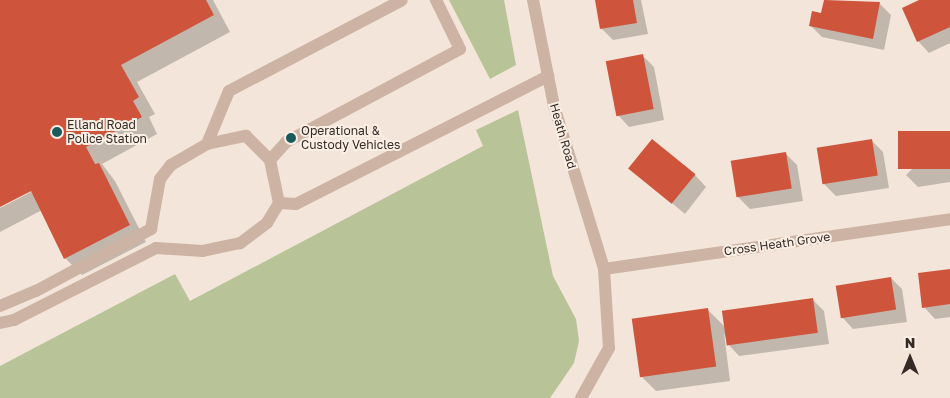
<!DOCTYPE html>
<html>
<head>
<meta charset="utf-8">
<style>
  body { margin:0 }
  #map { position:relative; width:950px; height:398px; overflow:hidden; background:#f3e5d9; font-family:"Golos Text",sans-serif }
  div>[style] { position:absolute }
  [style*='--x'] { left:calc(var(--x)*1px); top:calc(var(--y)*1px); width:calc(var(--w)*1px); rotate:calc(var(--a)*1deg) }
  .green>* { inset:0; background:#b8c398 }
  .shadow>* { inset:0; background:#0003 }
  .building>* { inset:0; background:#ce553c; transform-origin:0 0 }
  .minor>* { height:12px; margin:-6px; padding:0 6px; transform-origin:6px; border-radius:6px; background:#ccb3a4 }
  .dots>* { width:14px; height:14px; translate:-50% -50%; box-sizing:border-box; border:2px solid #faefe5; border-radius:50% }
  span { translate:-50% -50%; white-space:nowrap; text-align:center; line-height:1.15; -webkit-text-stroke:4px #faefe5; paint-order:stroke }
  .poi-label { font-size:12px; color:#362a26 }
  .left { translate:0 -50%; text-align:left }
  .street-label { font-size:12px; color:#362a26 }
  .north { position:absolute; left:885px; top:333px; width:50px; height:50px; -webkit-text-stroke:4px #faefe5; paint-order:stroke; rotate:0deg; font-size:14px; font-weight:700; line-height:20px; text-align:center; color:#362a26 }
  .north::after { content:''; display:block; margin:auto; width:18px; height:22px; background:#362a26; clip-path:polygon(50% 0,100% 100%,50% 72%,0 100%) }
</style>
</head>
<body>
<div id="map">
  <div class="green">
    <div style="clip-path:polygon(449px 0,504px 0,516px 65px,490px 79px)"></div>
    <div style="clip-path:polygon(518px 110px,553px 276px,576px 319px,579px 341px,574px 363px,550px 398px,0 398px,0 366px,175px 274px,190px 301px,483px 146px,476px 130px)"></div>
  </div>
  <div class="shadow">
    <div style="clip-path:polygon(0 0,213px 0,230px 32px,137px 82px,155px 114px,149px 117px,157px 134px,102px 164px,115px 181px,146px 242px,82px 275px,65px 258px,42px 210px,0 232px,0 208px,37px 189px,0 205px)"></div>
    <div style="clip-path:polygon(596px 0,641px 0,648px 34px,613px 40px,602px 29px)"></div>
    <div style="clip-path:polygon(825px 0,880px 4px,891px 15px,884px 50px,822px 37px,810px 25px,822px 14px)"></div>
    <div style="clip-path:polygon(922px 0,950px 0,950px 43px,929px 53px,918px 41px)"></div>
    <div style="clip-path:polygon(643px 56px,654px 67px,664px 120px,629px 127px,618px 115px)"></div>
    <div style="clip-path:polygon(950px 132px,950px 182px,918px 187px,906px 175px)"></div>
    <div style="clip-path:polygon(872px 141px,883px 152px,889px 188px,836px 196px,824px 184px)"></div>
    <div style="clip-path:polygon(786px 154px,797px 165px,803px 201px,750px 209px,738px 197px)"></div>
    <div style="clip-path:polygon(631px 169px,695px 175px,706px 187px,685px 214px)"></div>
    <div style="clip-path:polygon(950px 270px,950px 317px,935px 319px,924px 307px)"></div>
    <div style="clip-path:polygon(891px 278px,902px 289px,907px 322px,853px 329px,842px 317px)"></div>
    <div style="clip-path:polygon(813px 300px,824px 311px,829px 344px,739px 356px,728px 344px,724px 333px,730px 381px,656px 391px,641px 376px,707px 309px,725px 327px)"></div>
  </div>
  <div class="building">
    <div style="clip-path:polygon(0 0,206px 0,214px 15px,121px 65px,139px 97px,133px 101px,142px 117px,86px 147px,95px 164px,99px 163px,130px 225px,64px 259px,31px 191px,0 207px)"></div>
    <div style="clip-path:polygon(595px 0,633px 0,637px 23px,600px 29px)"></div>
    <div style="clip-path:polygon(824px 0,880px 2px,873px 39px,809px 26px,812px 11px,821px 13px)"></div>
    <div style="clip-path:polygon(919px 0,950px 0,950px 27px,917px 42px,902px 8px)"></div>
    <div style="left:643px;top:54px;width:56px;height:38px;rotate:79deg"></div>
    <div style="left:950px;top:131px;width:38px;height:52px;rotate:90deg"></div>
    <div style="left:652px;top:139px;width:56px;height:38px;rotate:39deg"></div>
    <div style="left:872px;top:139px;width:37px;height:56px;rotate:81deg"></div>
    <div style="left:786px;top:152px;width:37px;height:56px;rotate:81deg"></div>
    <div style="clip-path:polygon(950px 269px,950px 304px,922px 308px,918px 273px)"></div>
    <div style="left:891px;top:277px;width:33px;height:56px;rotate:81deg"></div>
    <div style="left:813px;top:298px;width:35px;height:92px;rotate:82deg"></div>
    <div style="left:708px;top:308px;width:59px;height:77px;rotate:82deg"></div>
  </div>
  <div class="minor">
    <div style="--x:533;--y:0;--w:108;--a:78.8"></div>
    <div style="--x:554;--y:106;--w:170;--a:72.9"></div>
    <div style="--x:604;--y:269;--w:79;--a:86.4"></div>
    <div style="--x:609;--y:348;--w:57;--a:119.2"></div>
    <div style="--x:207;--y:144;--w:57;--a:-67.5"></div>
    <div style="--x:229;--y:91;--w:195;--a:-27.7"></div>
    <div style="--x:270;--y:160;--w:24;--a:-48"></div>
    <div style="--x:286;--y:142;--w:197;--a:-28.1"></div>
    <div style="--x:460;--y:49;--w:55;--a:-116.1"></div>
    <div style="--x:279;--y:203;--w:17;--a:3"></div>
    <div style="--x:296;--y:204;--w:283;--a:-26.9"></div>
    <div style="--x:604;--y:269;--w:350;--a:-8.2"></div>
    <div style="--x:0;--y:306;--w:39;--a:-23"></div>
    <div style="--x:36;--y:291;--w:131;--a:-28.3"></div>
    <div style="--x:151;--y:229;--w:51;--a:-79.8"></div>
    <div style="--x:160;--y:179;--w:18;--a:-52"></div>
    <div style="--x:171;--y:165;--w:42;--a:-30.3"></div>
    <div style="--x:207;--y:144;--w:40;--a:-12"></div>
    <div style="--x:246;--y:136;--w:34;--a:45"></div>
    <div style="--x:270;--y:160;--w:44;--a:78.2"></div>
    <div style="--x:279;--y:203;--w:23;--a:121"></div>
    <div style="--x:267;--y:223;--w:34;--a:143"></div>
    <div style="--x:240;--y:243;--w:38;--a:168"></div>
    <div style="--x:203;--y:251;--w:47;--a:-176.3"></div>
    <div style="--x:156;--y:248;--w:159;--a:153.1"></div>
    <div style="--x:14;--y:320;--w:14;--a:168"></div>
  </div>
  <div class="dots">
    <div style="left:57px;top:132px;background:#195b5a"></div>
    <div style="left:291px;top:138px;background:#195b5a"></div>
  </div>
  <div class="poi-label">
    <span class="left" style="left:67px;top:132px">Elland Road<br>Police Station</span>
    <span class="left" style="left:301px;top:138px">Operational &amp;<br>Custody Vehicles</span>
  </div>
  <div class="street-label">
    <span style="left:563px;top:136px;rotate:74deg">Heath Road</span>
    <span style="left:777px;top:244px;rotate:-8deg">Cross Heath Grove</span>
  </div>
  <div class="north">N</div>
</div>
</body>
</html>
